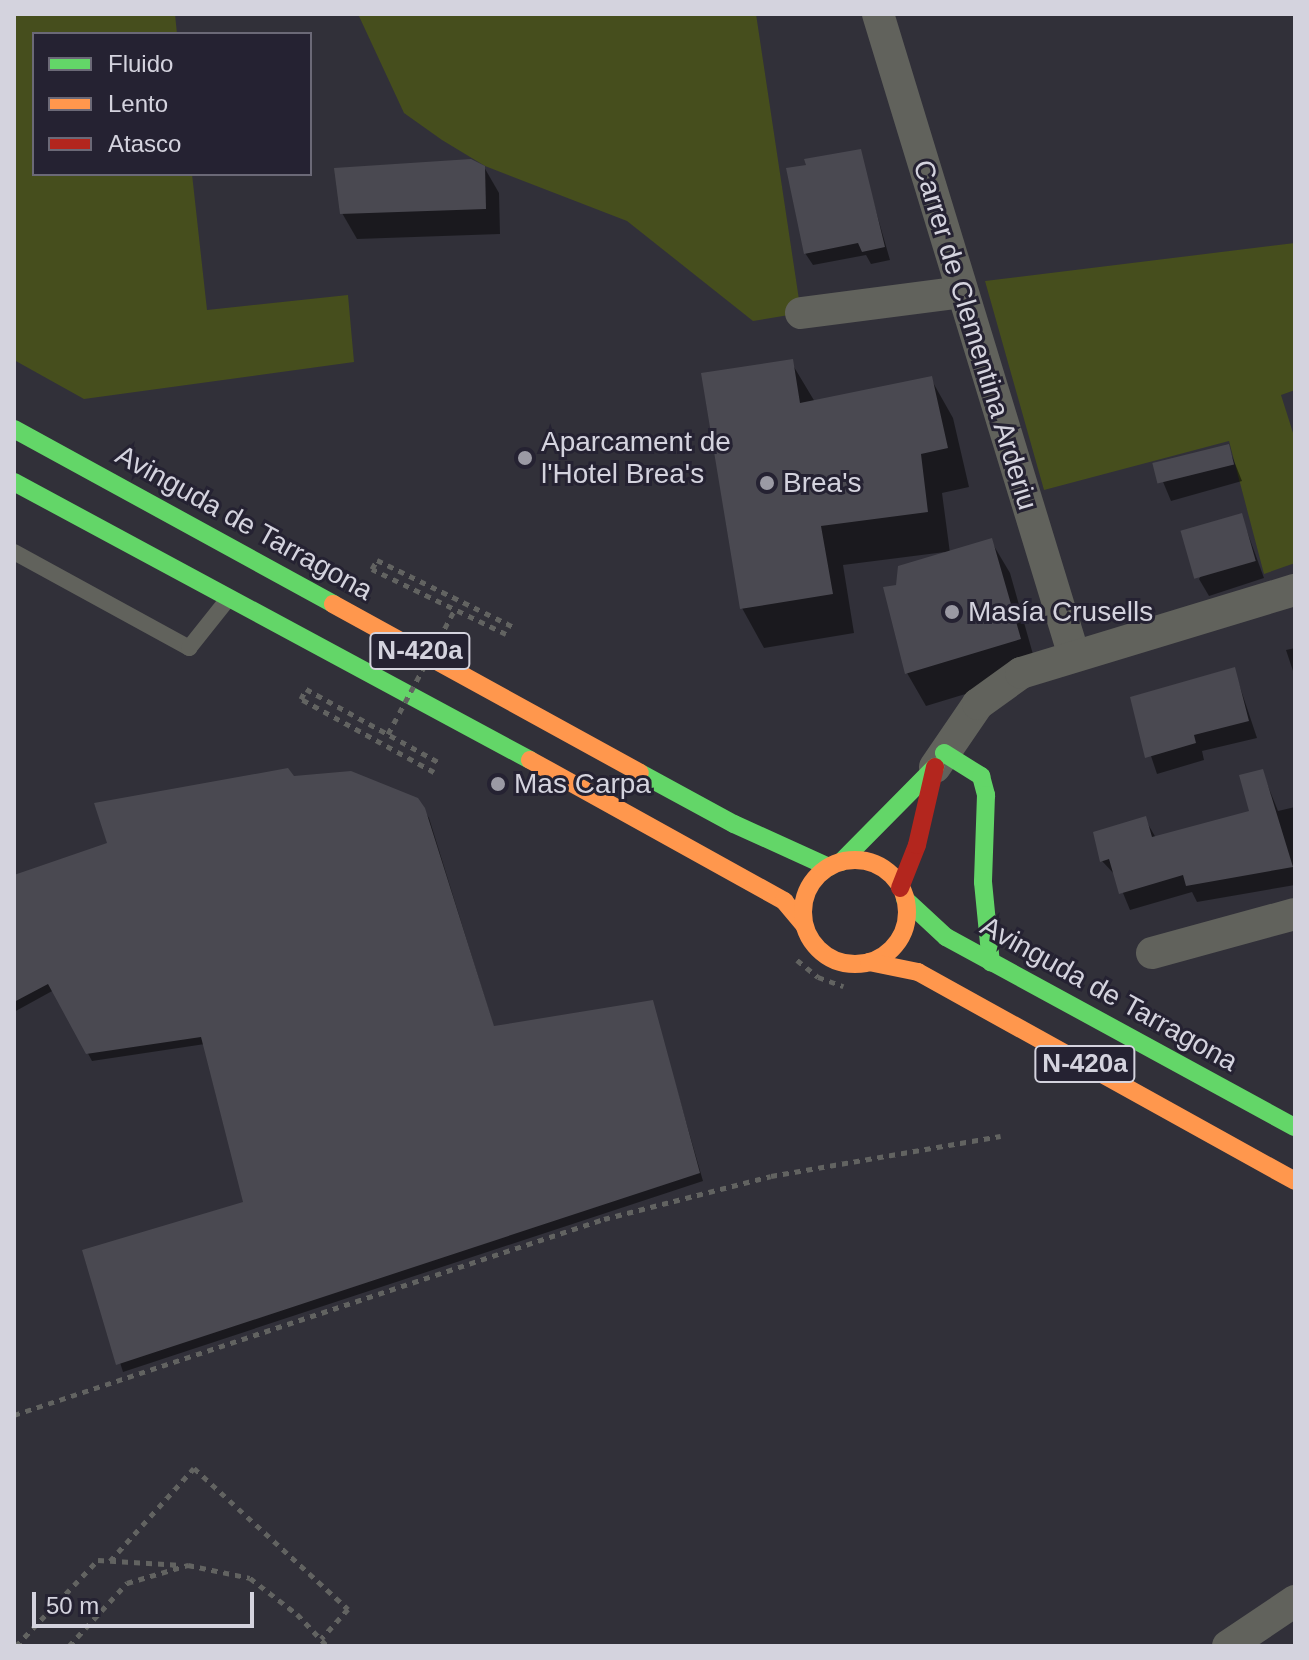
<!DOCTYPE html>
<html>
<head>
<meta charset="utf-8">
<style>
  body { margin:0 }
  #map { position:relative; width:1309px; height:1660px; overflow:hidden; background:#313039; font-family:Helvetica,sans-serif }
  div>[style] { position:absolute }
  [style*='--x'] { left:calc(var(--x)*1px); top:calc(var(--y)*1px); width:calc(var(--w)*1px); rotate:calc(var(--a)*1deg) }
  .green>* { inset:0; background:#464e1d }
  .shadow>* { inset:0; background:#0007 }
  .building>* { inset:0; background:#4a4951; transform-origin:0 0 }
  .path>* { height:5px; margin-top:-2.5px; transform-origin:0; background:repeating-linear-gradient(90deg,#626361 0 6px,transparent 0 12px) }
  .lane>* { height:16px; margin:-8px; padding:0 8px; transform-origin:8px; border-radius:8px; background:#61625c }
  .street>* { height:32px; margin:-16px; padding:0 16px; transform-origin:16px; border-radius:16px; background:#61625c }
  .fast>* { height:18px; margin:-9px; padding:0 9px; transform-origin:9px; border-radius:9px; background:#63d668 }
  .slow>* { height:18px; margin:-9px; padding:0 9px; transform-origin:9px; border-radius:9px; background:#ff974d }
  .slow>.ring { margin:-9px; padding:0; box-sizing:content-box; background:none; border:18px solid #ff974d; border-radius:50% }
  .jam>* { height:18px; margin:-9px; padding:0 9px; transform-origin:9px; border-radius:9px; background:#b3261e }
  .path-bridge>* { height:5px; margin-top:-2.5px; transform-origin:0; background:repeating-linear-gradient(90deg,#626361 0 6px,transparent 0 12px) }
  .dots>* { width:22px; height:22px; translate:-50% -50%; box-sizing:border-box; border:4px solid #252232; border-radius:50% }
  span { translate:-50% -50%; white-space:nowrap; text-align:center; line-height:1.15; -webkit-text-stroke:6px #252232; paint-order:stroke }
  .shield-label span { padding:2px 6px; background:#252232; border:2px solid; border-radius:6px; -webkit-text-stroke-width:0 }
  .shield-label { font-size:26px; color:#d4d3de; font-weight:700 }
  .street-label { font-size:28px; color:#d4d3de }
  .poi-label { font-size:28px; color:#d4d3de }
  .left { translate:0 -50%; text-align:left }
  .frame { position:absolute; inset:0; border:16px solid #d4d3de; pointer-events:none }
  .legend { position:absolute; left:32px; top:32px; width:280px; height:144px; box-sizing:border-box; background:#252232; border:2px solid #6b6977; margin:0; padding:10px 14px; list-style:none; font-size:24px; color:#d4d3de }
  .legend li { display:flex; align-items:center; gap:16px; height:40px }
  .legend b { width:40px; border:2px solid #6b6977 }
  .scale { position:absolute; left:32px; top:1592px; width:222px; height:36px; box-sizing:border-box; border:4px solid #d4d3de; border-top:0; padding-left:10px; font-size:24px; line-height:28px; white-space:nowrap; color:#d4d3de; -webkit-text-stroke:6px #252232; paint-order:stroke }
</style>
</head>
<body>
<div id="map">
  <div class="green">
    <div style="clip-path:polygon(14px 14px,175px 14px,177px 34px,34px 34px,34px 174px,192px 174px,207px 310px,348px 295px,354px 362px,84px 399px,14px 360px)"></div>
    <div style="clip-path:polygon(358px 14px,756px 14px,801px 313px,753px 321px,627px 221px,485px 166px,442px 140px,404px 113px)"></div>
    <div style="clip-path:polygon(1295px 243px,1295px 390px,1281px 395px,1295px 439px,1295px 563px,1264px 574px,1229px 441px,1044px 490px,985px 281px)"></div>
  </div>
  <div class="shadow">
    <div style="clip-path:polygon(859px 152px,890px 260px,871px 264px,866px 255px,813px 265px,805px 253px)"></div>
    <div style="clip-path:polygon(484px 167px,499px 193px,500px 234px,357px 239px,342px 213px)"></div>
    <div style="clip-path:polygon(791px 362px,815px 402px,931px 379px,953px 418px,969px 487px,942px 493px,950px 553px,991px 541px,1010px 573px,1038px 672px,926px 706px,907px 673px,886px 589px,898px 587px,945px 552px,843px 565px,854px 633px,764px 648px,742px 608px)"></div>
    <div style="clip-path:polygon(1228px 446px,1242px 481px,1171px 501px,1156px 465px)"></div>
    <div style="clip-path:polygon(1241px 515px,1264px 578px,1209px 596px,1199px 579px)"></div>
    <div style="clip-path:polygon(1295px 648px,1295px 677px,1286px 650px)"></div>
    <div style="clip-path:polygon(1234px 669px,1257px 738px,1202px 751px,1204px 760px,1157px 774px,1132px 699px)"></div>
    <div style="clip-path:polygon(1262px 771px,1278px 811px,1295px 807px,1295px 885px,1197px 902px,1192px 892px,1130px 910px,1116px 876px,1102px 861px,1145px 819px,1156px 838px,1251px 812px)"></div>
    <div style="clip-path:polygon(351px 773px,416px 799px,429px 818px,494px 1028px,652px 1003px,703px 1181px,123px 1372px,85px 1251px,245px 1203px,205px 1044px,92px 1061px,54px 990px,14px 1012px,14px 877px,293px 778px)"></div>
  </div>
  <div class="building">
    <div style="clip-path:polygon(861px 149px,885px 247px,862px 252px,858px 243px,804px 254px,786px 168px,806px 165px,804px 159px)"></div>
    <div style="clip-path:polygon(471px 159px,485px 166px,486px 209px,340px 214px,334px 168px)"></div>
    <div style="clip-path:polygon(793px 359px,800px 403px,932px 376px,948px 448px,921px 454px,928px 512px,821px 526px,833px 594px,740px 609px,701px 373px)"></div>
    <div style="left:1229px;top:444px;width:21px;height:79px;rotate:76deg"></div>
    <div style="left:1242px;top:513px;width:50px;height:64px;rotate:74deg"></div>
    <div style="clip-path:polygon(992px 538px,1021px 639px,905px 674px,883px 587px,896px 585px,898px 566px)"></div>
    <div style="clip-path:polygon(1235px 667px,1249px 721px,1194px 735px,1196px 743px,1145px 758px,1130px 697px)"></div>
    <div style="clip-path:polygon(288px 768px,294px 776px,351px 771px,418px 798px,425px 808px,494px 1026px,653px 1000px,700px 1173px,116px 1365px,82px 1250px,243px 1202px,201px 1037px,86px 1054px,48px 984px,14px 1002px,14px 875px,107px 843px,94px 803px)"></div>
    <div style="clip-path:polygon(1263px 769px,1293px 867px,1186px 886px,1183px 875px,1119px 894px,1109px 859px,1100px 862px,1093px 832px,1146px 816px,1152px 837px,1249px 811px,1239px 775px)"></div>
  </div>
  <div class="path">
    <div style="--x:506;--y:634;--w:149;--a:-154.1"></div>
    <div style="--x:372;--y:569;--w:10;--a:-61"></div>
    <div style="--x:377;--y:560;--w:155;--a:26.1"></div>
    <div style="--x:434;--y:772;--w:152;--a:-151.2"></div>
    <div style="--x:301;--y:699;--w:11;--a:-63"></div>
    <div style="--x:306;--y:689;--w:153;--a:28.9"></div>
    <div style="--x:797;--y:960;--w:27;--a:39"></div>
    <div style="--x:818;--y:977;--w:27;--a:20"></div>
    <div style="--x:14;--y:1415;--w:622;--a:-18.38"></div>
    <div style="--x:604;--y:1219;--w:172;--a:-14.4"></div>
    <div style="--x:771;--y:1176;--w:233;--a:-9.9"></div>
    <div style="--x:110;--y:1561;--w:125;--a:-47.9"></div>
    <div style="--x:194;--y:1468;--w:209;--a:42.5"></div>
    <div style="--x:348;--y:1609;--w:40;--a:132"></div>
    <div style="--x:16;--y:1646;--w:119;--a:-46.4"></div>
    <div style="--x:98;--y:1560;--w:84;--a:3.4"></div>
    <div style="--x:69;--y:1646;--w:86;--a:-47.4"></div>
    <div style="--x:127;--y:1583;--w:64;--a:-16.4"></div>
    <div style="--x:188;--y:1565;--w:63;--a:11.8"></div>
    <div style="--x:250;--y:1578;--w:59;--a:37.5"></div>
    <div style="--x:297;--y:1614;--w:44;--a:46.8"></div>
  </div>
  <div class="lane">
    <div style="--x:14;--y:552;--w:200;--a:28.7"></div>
    <div style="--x:189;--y:648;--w:63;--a:-51.5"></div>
  </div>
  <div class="street">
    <div style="--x:878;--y:14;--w:671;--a:73.02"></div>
    <div style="--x:801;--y:313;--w:162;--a:-7.4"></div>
    <div style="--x:935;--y:767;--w:76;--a:-55.7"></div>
    <div style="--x:978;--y:704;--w:53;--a:-35.8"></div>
    <div style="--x:1021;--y:673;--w:286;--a:-16.9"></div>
    <div style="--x:1152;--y:953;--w:148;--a:-15.3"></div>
    <div style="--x:1228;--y:1646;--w:81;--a:-33.9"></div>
  </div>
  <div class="fast">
    <div style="--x:14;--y:429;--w:364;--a:28.7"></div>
    <div style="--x:14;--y:482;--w:586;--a:28.31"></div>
    <div style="--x:944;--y:753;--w:44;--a:31.9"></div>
    <div style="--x:981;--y:776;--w:20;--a:75"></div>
    <div style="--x:986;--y:795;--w:87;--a:92"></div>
    <div style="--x:983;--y:882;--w:81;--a:84.4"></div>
    <div style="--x:640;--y:773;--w:107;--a:28.5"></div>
    <div style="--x:734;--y:824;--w:104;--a:24.4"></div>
    <div style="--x:841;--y:862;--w:134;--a:-45.3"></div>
    <div style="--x:905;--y:899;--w:56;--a:42.8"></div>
    <div style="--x:946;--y:937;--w:397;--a:28.6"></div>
  </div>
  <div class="slow">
    <div style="--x:333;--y:604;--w:350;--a:28.8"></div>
    <div style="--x:530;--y:760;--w:291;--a:29"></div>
    <div style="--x:784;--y:901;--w:31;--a:50"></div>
    <div class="ring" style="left:803px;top:860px;width:86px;height:86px"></div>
    <div style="--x:869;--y:962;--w:50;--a:11.5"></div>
    <div style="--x:918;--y:972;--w:431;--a:29"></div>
  </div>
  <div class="jam">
    <div style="--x:900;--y:888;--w:46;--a:-68.4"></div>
    <div style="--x:917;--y:845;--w:80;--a:-77"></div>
  </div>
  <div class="path-bridge">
    <div style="--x:388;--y:734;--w:142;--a:-61.8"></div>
  </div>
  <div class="dots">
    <div style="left:525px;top:458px;background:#9b9aa4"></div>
    <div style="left:767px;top:483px;background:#9b9aa4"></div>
    <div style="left:952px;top:612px;background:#9b9aa4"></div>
    <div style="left:498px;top:784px;background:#9b9aa4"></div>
  </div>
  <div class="shield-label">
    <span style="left:420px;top:651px">N-420a</span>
    <span style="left:1085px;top:1064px">N-420a</span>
  </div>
  <div class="street-label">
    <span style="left:975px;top:335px;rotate:73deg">Carrer de Clementina Arderiu</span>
    <span style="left:244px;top:523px;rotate:29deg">Avinguda de Tarragona</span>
    <span style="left:1109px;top:994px;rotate:29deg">Avinguda de Tarragona</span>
  </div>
  <div class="poi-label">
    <span class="left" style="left:541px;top:458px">Aparcament de<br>l'Hotel Brea's</span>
    <span class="left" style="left:783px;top:483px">Brea's</span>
    <span class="left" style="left:968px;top:612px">Masía Crusells</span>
    <span class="left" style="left:514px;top:784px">Mas Carpa</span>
  </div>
  <div class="frame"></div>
  <ul class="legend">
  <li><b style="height:10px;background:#63d668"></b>Fluido</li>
  <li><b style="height:10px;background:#ff974d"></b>Lento</li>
  <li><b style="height:10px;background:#b3261e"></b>Atasco</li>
  </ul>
  <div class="scale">50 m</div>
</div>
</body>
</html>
